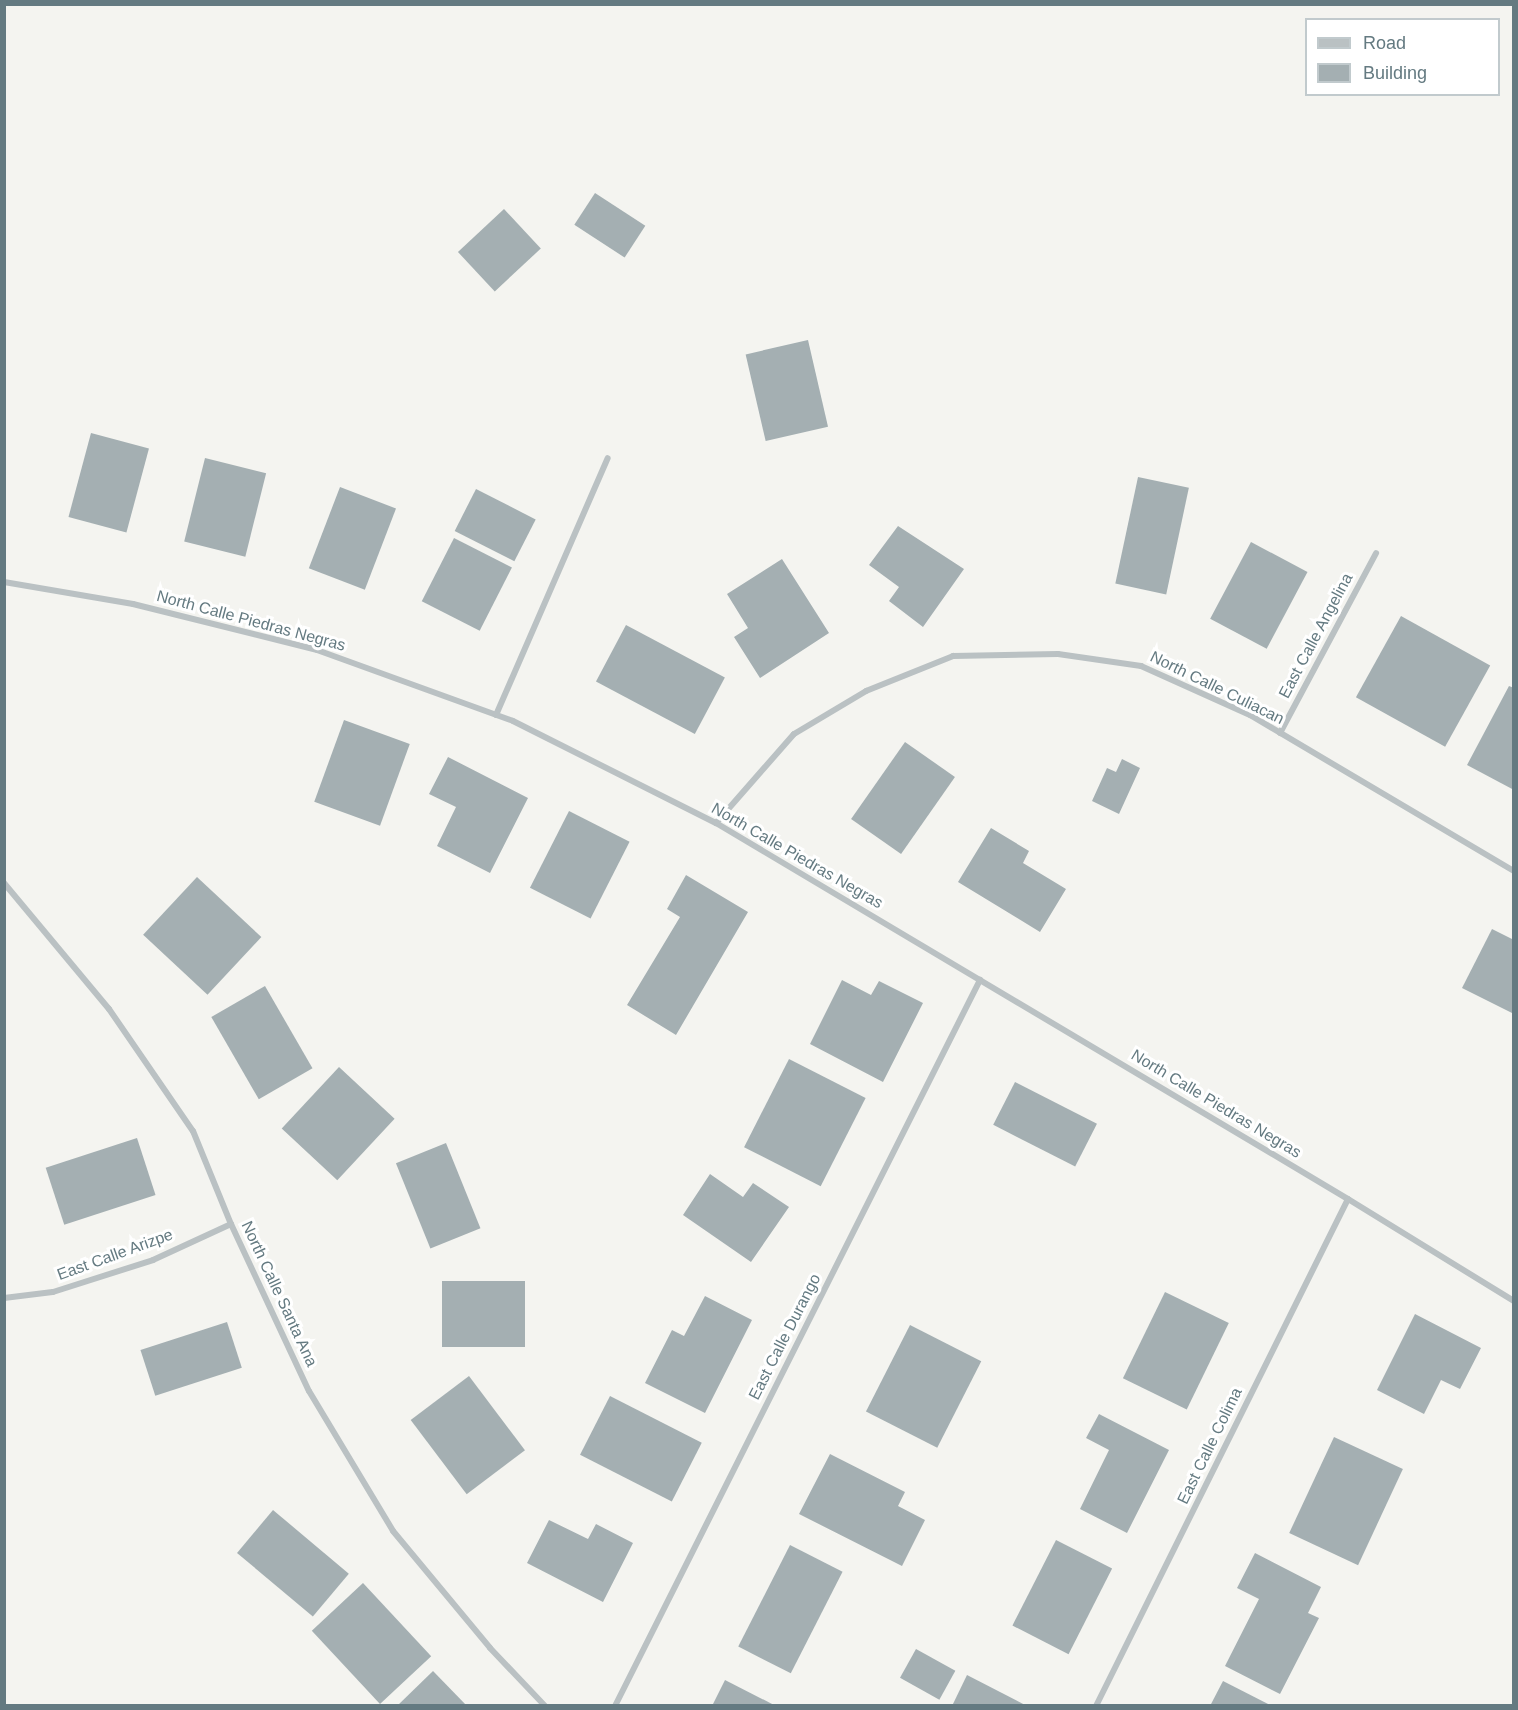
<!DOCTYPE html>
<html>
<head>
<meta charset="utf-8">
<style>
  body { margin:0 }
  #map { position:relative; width:1518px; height:1710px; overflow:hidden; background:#f4f4f0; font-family:Arial,sans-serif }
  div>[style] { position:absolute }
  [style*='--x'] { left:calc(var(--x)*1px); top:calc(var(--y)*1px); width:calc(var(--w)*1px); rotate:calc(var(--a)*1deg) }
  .building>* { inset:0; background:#a4afb2; transform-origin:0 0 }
  .street>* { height:6px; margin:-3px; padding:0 3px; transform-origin:3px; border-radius:3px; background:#bac1c3 }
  span { translate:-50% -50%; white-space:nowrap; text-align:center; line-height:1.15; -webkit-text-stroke:6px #fff; paint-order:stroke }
  .street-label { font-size:16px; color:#647a81 }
  .frame { position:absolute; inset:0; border:6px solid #647a81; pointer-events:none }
  .legend { position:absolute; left:1305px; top:18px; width:195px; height:78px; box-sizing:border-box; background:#fff; border:2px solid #c1cacd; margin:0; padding:8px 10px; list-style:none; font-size:18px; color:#647a81 }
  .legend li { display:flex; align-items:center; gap:12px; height:30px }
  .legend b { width:30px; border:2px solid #c1cacd }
</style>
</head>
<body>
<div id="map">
  <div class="building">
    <div style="left:595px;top:193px;width:60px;height:38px;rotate:33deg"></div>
    <div style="left:504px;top:209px;width:54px;height:63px;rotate:47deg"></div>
    <div style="left:808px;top:340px;width:89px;height:64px;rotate:77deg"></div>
    <div style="left:91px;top:433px;width:60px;height:87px;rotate:15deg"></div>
    <div style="left:205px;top:458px;width:63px;height:86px;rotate:14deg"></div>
    <div style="left:1138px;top:477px;width:52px;height:109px;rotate:12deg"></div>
    <div style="left:340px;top:487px;width:60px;height:87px;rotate:21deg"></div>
    <div style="left:476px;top:489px;width:67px;height:47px;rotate:27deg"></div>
    <div style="clip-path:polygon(898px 526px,964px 569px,923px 627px,889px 601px,899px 587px,869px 565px)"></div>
    <div style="left:454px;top:538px;width:65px;height:71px;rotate:27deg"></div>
    <div style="left:1251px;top:542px;width:64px;height:87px;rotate:28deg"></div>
    <div style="clip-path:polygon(782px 559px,829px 633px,760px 678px,734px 637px,748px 628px,727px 594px)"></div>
    <div style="left:1401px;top:616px;width:102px;height:93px;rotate:29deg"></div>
    <div style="left:626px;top:625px;width:112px;height:64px;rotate:28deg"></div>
    <div style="clip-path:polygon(1509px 686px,1514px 688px,1514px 790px,1467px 765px)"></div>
    <div style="left:344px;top:720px;width:70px;height:87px;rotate:20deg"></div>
    <div style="left:905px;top:742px;width:61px;height:94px;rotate:35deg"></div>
    <div style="clip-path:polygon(448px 757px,528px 798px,490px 873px,437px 846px,456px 807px,429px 794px)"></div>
    <div style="clip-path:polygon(1122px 759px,1140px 768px,1119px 814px,1092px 801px,1107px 768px,1116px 772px)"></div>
    <div style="left:569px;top:811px;width:68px;height:86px;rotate:27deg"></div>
    <div style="clip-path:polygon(991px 828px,1029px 851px,1023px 863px,1066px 889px,1040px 932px,958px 882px)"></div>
    <div style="clip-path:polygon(686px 875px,748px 912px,676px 1035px,627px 1005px,680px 917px,667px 909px)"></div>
    <div style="left:197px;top:877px;width:88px;height:79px;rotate:43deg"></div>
    <div style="clip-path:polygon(1492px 929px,1514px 940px,1514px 1014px,1462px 988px)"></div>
    <div style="clip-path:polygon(842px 980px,871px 995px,879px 981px,923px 1003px,883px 1082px,810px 1044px)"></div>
    <div style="left:265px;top:986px;width:95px;height:62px;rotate:60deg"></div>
    <div style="left:789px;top:1059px;width:86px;height:99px;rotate:27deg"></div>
    <div style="left:339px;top:1067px;width:76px;height:84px;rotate:43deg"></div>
    <div style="left:1015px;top:1082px;width:92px;height:48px;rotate:27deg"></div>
    <div style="left:137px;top:1138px;width:60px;height:96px;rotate:72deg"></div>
    <div style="left:446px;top:1143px;width:92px;height:54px;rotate:68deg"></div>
    <div style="clip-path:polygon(710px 1174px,743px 1197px,753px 1183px,789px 1207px,751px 1262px,683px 1215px)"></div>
    <div style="left:442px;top:1281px;width:83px;height:66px"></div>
    <div style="left:1165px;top:1292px;width:71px;height:96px;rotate:26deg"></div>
    <div style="clip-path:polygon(705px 1296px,752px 1320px,705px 1413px,645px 1383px,672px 1330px,684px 1336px)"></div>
    <div style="clip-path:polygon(1415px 1314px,1481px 1348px,1460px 1389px,1441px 1380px,1424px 1414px,1377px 1390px)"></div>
    <div style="left:227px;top:1322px;width:48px;height:91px;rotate:72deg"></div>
    <div style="left:910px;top:1325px;width:80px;height:97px;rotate:27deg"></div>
    <div style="left:469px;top:1376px;width:93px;height:73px;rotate:53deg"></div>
    <div style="left:610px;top:1396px;width:103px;height:66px;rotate:27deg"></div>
    <div style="clip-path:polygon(1099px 1414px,1169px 1450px,1127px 1533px,1080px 1509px,1109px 1450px,1086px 1438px)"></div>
    <div style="left:1334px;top:1437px;width:76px;height:106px;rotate:25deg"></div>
    <div style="clip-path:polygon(830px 1454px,905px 1492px,898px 1506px,925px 1520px,902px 1566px,799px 1514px)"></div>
    <div style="left:273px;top:1510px;width:99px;height:56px;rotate:40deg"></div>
    <div style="clip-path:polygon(549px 1520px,588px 1539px,596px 1524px,633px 1543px,603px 1602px,527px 1563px)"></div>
    <div style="left:1056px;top:1540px;width:63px;height:96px;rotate:27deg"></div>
    <div style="left:790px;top:1545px;width:59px;height:114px;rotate:27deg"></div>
    <div style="clip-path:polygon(1255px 1553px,1321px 1587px,1308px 1613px,1319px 1618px,1280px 1694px,1225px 1666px,1259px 1599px,1237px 1588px)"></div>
    <div style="left:363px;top:1583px;width:100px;height:70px;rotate:47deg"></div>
    <div style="left:916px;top:1649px;width:45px;height:33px;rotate:29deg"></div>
    <div style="clip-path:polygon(433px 1671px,467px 1706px,397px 1706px)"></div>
    <div style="clip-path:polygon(967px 1675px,1027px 1706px,952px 1706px)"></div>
    <div style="clip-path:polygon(725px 1680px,776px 1706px,712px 1706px)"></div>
    <div style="clip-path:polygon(1223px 1681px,1272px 1706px,1210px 1706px)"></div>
  </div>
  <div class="street">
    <div style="--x:4;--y:582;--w:131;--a:9.7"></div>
    <div style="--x:133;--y:604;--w:190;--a:14"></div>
    <div style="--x:317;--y:650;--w:208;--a:19.9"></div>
    <div style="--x:513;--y:721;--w:227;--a:26.7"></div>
    <div style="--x:716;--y:823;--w:735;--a:30.75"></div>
    <div style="--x:1348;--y:1199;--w:195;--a:31.6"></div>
    <div style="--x:496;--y:715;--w:280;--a:-66.5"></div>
    <div style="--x:1280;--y:733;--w:204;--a:-61.9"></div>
    <div style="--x:716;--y:823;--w:118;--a:-48.8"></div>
    <div style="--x:794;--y:734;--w:84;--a:-30.8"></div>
    <div style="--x:866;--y:691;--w:94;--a:-21.9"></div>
    <div style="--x:953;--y:656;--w:105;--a:-1.1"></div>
    <div style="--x:1058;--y:654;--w:84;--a:8.2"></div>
    <div style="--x:1141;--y:666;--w:120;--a:24.2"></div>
    <div style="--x:1250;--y:715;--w:307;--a:30.6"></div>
    <div style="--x:4;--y:883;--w:164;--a:50.2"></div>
    <div style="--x:109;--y:1009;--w:148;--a:55.5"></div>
    <div style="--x:193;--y:1131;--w:100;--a:67.8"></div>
    <div style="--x:231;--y:1224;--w:184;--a:65"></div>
    <div style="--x:309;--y:1391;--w:163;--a:59"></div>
    <div style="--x:393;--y:1531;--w:152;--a:50.3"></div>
    <div style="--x:490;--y:1648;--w:80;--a:46.5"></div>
    <div style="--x:4;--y:1298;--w:49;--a:-7"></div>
    <div style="--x:53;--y:1292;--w:105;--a:-17.7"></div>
    <div style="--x:153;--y:1260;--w:86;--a:-24.8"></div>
    <div style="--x:615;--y:1706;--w:813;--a:-63.31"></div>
    <div style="--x:1096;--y:1706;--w:566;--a:-63.57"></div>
  </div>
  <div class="street-label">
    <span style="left:251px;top:621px;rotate:15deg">North Calle Piedras Negras</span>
    <span style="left:1316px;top:636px;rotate:-62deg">East Calle Angelina</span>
    <span style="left:1217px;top:688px;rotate:26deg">North Calle Culiacan</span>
    <span style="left:797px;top:856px;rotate:30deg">North Calle Piedras Negras</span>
    <span style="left:1216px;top:1104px;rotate:31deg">North Calle Piedras Negras</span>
    <span style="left:115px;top:1255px;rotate:-20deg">East Calle Arizpe</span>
    <span style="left:279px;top:1294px;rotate:65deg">North Calle Santa Ana</span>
    <span style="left:785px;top:1337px;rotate:-63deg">East Calle Durango</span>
    <span style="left:1210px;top:1446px;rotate:-64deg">East Calle Colima</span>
  </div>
  <div class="frame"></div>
  <ul class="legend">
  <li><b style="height:8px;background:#bac1c3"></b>Road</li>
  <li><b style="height:16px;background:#a4afb2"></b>Building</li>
  </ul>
</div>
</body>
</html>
